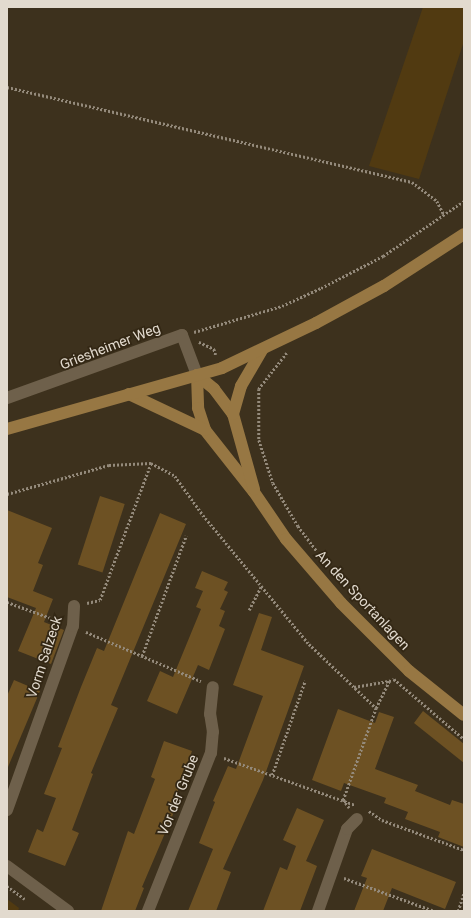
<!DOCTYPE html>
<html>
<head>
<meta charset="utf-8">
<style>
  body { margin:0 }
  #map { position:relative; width:471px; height:918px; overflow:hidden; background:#3d311d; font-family:Roboto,sans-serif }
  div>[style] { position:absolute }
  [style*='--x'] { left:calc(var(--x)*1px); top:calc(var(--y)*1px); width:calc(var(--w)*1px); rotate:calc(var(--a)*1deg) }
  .green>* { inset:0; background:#513a11 }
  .building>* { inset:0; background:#6d5123; transform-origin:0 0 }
  .path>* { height:2.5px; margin-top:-1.25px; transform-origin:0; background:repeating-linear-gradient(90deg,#948a7b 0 2px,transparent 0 4px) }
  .minor>* { height:12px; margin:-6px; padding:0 6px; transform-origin:6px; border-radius:6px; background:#6e604b }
  .major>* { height:12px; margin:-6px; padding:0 6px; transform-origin:6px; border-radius:6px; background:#977743 }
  span { translate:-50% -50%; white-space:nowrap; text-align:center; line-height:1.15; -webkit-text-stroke:3.5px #332714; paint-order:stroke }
  .street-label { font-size:14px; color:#e2dace }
  .frame { position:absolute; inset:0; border:8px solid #e2dace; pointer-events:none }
</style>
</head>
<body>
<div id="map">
  <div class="green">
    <div style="clip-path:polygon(423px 7px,464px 7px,464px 41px,419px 179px,369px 166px)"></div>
    <div style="clip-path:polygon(7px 899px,19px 908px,18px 911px,7px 911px)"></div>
  </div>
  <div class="building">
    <div style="left:100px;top:496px;width:26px;height:72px;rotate:18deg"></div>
    <div style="clip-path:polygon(7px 510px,52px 528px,38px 563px,43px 565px,33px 591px,53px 599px,44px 622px,64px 630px,51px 664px,18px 651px,36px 608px,7px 597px)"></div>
    <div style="clip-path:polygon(160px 513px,186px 524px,111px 705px,118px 708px,91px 773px,93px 774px,72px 830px,79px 833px,65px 866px,28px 852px,37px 829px,43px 832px,56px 798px,44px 794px,62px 748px,58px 747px,81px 687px,97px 648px,104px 651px)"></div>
    <div style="clip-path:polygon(202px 571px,228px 582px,224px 590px,228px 592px,220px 609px,225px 611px,219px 626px,225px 629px,209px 670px,198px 665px,177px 714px,147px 701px,160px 671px,173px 677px,201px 609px,196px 607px,203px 591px,195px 588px)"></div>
    <div style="clip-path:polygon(259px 613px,272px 617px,261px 650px,304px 666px,263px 780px,223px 869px,231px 872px,216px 911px,188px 911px,213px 849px,199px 843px,215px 802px,213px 801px,228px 766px,236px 769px,263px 696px,233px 685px)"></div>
    <div style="clip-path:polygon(14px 680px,40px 691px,8px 767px,7px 696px)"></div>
    <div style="clip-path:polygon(338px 709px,375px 723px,379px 712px,394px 717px,375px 769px,418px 785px,415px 791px,450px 805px,452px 800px,464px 804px,464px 847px,438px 837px,440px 832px,405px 819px,408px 812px,384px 803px,386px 798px,344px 783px,341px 791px,312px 780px)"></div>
    <div style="clip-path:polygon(423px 711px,464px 744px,464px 763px,414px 723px)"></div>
    <div style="clip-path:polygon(164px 741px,192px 751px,176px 796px,180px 798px,142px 887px,144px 888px,135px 911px,101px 911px,128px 831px,134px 834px,155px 779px,151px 777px)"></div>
    <div style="clip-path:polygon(297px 808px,324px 820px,306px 861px,317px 866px,300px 911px,263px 911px,280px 867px,287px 870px,296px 846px,283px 840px)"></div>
    <div style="clip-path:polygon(372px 849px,456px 882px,445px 909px,392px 888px,383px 911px,354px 911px,367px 878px,361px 876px)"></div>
  </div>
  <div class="path">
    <div style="--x:7;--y:87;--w:416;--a:13.2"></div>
    <div style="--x:412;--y:182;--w:31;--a:37"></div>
    <div style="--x:437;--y:201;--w:16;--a:63"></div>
    <div style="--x:194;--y:332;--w:92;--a:-16.5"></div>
    <div style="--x:282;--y:306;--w:43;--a:-24.8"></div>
    <div style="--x:321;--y:288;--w:70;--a:-27.3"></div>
    <div style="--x:383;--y:256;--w:98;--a:-34.2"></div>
    <div style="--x:199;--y:342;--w:17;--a:25"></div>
    <div style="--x:214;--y:349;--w:6;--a:72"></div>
    <div style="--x:287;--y:353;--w:46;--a:127.9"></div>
    <div style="--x:259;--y:389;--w:51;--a:90"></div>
    <div style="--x:259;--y:440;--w:45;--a:72"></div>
    <div style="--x:273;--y:483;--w:50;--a:59.8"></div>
    <div style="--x:298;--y:526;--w:31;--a:53"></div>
    <div style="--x:7;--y:494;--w:106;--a:-15.9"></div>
    <div style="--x:109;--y:465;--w:42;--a:-2.7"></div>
    <div style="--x:151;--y:463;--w:27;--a:28"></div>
    <div style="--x:175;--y:476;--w:48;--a:54.3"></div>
    <div style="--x:203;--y:515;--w:167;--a:50.6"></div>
    <div style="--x:309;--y:644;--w:93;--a:43.7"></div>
    <div style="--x:376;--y:708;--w:30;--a:-64"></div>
    <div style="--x:389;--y:681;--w:5;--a:-22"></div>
    <div style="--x:394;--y:679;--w:92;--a:40.6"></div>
    <div style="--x:7;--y:602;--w:55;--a:20.1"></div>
    <div style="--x:87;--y:603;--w:13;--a:-13"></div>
    <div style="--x:100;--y:600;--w:146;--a:-69.6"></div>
    <div style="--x:249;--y:610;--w:27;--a:-63"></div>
    <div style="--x:86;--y:632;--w:125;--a:23.1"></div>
    <div style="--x:142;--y:656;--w:128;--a:-69.9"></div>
    <div style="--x:354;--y:687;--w:35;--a:-10"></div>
    <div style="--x:224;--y:758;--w:139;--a:19.7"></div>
    <div style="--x:272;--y:775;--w:100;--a:-70.7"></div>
    <div style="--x:349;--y:808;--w:10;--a:-127"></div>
    <div style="--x:343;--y:800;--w:98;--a:-70.3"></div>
    <div style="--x:369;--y:811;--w:16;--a:35"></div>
    <div style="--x:382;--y:820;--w:87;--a:20.1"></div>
    <div style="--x:344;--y:878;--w:96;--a:20.1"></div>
    <div style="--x:7;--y:886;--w:22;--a:36"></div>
    <div style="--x:458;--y:911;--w:19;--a:-72"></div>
  </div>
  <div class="minor">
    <div style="--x:7;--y:398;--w:186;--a:-19.8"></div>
    <div style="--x:182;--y:335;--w:43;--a:69.4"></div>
    <div style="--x:7;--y:810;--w:195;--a:-70.3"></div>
    <div style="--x:73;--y:626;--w:20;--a:-87"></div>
    <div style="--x:7;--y:866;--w:76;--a:36.4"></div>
    <div style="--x:148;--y:911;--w:170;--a:-68.3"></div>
    <div style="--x:211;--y:753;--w:21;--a:-85"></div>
    <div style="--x:213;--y:732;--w:18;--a:-99"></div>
    <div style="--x:210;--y:714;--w:27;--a:-84"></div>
    <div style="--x:318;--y:911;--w:87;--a:-70.5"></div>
    <div style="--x:347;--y:829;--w:14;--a:-45"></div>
  </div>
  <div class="major">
    <div style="--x:197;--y:375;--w:33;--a:88"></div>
    <div style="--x:198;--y:408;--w:23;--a:72"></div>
    <div style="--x:205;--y:430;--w:79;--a:51.7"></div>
    <div style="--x:254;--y:492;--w:57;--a:55.8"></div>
    <div style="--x:286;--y:539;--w:84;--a:49.3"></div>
    <div style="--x:341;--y:603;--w:96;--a:45"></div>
    <div style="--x:409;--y:671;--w:70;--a:38.7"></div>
    <div style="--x:197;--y:375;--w:22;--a:39"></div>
    <div style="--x:214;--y:389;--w:31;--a:53"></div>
    <div style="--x:233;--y:414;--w:78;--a:74.4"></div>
    <div style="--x:129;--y:394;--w:84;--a:25.3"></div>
    <div style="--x:233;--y:414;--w:29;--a:-74"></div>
    <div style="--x:241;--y:386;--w:42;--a:-59.7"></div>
    <div style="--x:7;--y:429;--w:223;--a:-15.8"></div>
    <div style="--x:222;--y:368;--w:104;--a:-25.6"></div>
    <div style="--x:316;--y:323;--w:77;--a:-28.6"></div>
    <div style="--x:384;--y:286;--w:95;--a:-33"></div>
  </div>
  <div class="street-label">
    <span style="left:110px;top:346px;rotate:-21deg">Griesheimer Weg</span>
    <span style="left:363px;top:600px;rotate:47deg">An den Sportanlagen</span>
    <span style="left:44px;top:657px;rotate:-72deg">Vorm Salzeck</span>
    <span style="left:178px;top:795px;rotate:-68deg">Vor der Grube</span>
  </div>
  <div class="frame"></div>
</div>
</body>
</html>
